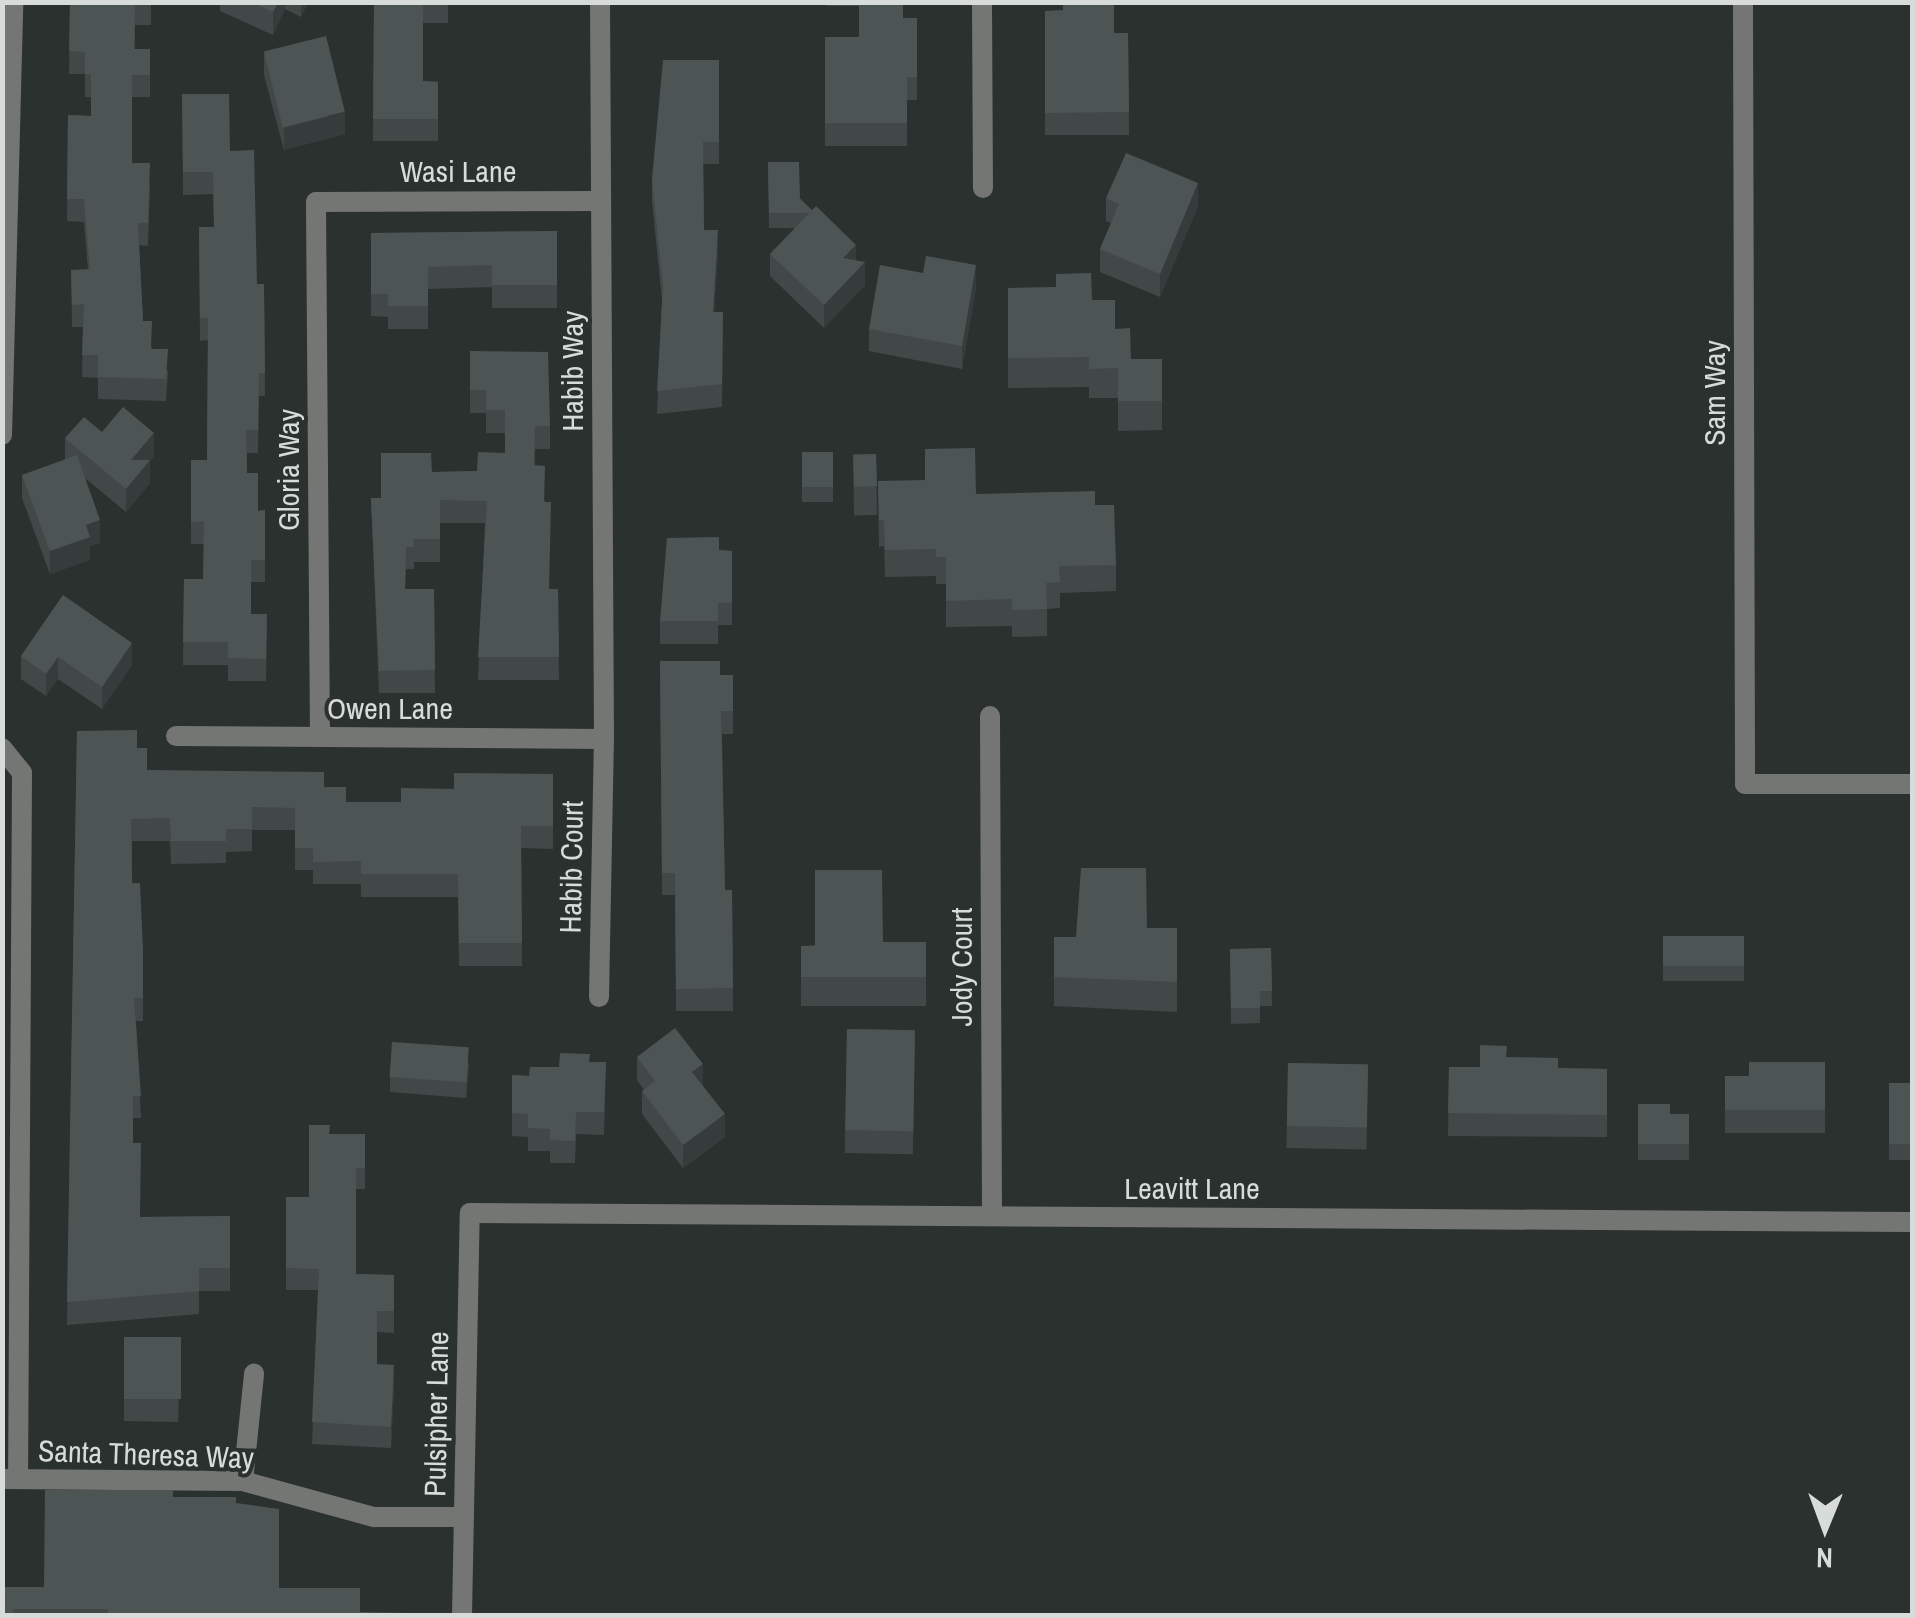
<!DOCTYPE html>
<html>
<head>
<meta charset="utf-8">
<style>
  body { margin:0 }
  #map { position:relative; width:1915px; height:1618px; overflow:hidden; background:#2b312e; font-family:"Archivo Narrow",sans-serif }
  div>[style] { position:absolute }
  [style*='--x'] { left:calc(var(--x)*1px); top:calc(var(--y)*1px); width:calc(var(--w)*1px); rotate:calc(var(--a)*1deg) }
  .street>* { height:20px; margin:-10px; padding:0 10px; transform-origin:10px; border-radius:10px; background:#747674 }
  .wall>* { inset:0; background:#424848; transform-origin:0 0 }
  .shaded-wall>* { inset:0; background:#363b3b }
  .building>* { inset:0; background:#4d5454; transform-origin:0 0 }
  span { translate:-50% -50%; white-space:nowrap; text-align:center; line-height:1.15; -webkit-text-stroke:8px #2b312e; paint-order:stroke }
  .street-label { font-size:30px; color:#d7dbd9 }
  .frame { position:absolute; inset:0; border:5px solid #d7dbd9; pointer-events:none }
  .north { position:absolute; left:1775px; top:1478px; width:100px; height:100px; -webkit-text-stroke:8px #2b312e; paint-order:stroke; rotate:181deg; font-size:28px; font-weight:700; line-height:40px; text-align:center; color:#d7dbd9 }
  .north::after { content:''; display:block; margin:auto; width:35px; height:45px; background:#d7dbd9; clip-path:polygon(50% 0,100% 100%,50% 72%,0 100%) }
</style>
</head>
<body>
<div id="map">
  <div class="street">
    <div style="--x:982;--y:2;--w:186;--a:89.7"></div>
    <div style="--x:1743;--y:2;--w:782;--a:89.85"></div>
    <div style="--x:1745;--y:784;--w:167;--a:0"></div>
    <div style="--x:2;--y:435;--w:433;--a:-88.5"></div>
    <div style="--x:990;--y:716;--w:500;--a:89.77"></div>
    <div style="--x:176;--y:736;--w:428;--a:0.4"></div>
    <div style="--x:320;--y:737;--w:535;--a:-90.43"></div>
    <div style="--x:316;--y:202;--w:285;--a:-0.2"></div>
    <div style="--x:2;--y:748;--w:32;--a:51"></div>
    <div style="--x:22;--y:773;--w:706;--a:90.32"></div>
    <div style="--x:599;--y:997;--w:258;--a:-88.9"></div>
    <div style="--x:604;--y:739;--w:737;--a:-90.31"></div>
    <div style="--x:2;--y:1479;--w:241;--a:0.5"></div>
    <div style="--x:243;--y:1481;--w:136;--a:15.4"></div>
    <div style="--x:374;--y:1517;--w:89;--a:0"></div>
    <div style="--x:243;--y:1481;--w:108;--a:-84.1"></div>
    <div style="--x:462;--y:1616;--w:403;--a:-88.9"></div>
    <div style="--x:470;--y:1213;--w:1442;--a:0.36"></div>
  </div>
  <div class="wall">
    <div style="clip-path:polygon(70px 2px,151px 2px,151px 25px,135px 25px,135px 49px,150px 49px,150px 97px,132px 97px,132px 163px,150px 186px,148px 246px,139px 245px,143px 321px,152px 349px,168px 372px,166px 401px,98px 399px,98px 378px,82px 377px,83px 327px,72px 327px,71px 270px,88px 270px,84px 222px,67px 221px,68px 115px,91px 116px,91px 97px,85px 97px,85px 74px,69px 74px)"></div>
    <div style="clip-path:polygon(220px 2px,308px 2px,301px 17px,285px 9px,273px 35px,220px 11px)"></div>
    <div style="clip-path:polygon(374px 2px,521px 2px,521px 4px,448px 4px,448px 23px,423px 23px,423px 81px,438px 82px,438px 141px,373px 141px)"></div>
    <div style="clip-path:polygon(826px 2px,903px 2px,903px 18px,917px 18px,917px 100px,907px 100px,907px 146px,825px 146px,825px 37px,859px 37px,859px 6px,826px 6px)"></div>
    <div style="clip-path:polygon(1045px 11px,1114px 33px,1128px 33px,1129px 135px,1045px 135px)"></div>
    <div style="clip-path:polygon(264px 52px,345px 134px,284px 150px,264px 75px)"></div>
    <div style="clip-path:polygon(719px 60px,719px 164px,703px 164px,704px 230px,718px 253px,714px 312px,723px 312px,722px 407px,657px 414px,662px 300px,652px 201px,652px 179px)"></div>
    <div style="clip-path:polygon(182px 94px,230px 151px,257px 284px,264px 284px,265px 396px,259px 396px,258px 453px,247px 453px,247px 473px,258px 511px,265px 510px,265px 582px,251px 582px,251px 614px,267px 614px,266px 681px,228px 681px,228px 665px,183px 665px,184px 579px,203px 579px,204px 544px,191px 544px,191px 460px,207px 460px,208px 340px,200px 341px,199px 227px,214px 227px,213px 194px,183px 195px)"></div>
    <div style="clip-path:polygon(768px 162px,856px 261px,865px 285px,824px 328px,770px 276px,770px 254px,795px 228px,769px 228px)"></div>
    <div style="clip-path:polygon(1106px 198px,1198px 206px,1160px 297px,1100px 272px,1100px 249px,1111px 223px,1106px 221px)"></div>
    <div style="clip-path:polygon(557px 231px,557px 308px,492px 308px,492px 287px,428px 289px,428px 329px,388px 329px,388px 317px,371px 316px,371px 233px)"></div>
    <div style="clip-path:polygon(976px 288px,962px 369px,869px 351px,869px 329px)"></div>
    <div style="clip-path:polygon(1008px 288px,1092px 300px,1115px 329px,1131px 359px,1162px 359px,1162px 430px,1118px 431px,1118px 398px,1089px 398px,1089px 387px,1008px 388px)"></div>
    <div style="clip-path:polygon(470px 351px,550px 426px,550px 449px,535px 449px,535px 465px,545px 502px,549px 589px,558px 589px,559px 680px,478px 680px,485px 523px,440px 523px,440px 562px,414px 562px,414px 569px,406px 569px,405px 589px,434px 589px,435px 693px,379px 693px,371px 498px,381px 498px,432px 472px,477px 471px,505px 453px,505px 433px,486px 433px,486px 413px,470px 413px)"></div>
    <div style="clip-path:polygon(102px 432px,154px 456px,150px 461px,150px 483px,126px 512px,85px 478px,100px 543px,90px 546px,90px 560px,50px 574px,22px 498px,22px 475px,65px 460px,65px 438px)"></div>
    <div style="left:802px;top:452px;width:31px;height:50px"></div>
    <div style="left:876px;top:454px;width:61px;height:23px;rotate:89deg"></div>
    <div style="clip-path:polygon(878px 481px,976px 494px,1095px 505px,1116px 565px,1116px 591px,1060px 593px,1060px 608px,1047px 609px,1047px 636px,1012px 637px,1012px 626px,946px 627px,946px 584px,936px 584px,936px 576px,885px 577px,884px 546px,879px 547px)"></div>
    <div style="clip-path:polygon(719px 550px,732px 551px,732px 625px,718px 625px,718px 644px,660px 644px,660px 621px)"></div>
    <div style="clip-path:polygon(63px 595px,132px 665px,102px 709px,58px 679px,46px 696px,21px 679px,21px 656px)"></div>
    <div style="clip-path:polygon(660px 661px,720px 675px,733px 675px,733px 734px,722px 734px,725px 890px,732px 890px,733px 1011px,676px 1011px,675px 895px,662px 895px)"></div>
    <div style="clip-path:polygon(77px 731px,137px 748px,147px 770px,324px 787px,346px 802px,401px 802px,454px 789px,553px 774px,553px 849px,521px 848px,522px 966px,459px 966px,458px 897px,361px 897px,361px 884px,313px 884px,313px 870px,295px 870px,295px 830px,252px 830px,252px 851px,226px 852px,226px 863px,171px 864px,170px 841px,132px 841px,132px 883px,143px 950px,143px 1021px,136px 1021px,141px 1118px,133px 1118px,133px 1143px,140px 1217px,230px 1216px,230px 1291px,199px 1291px,199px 1314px,67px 1325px)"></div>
    <div style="clip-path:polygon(1147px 928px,1177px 982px,1177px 1012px,1054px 1006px,1054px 937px,1076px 937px)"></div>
    <div style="left:1663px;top:936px;width:81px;height:45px"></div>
    <div style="clip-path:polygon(883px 942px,926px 942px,926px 1006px,801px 1006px,801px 946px)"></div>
    <div style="clip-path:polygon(1271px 948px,1272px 1006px,1260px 1006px,1260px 1023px,1231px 1024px,1230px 949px)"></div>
    <div style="left:847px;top:1029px;width:68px;height:124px;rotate:1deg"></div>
    <div style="clip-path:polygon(637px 1057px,703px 1086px,725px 1137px,683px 1168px,642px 1114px,642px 1091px,644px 1090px,637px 1080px)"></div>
    <div style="clip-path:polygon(1506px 1057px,1558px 1068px,1607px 1069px,1607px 1137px,1448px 1136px,1449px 1067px,1480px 1067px)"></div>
    <div style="clip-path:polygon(589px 1062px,606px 1062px,604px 1135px,576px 1134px,575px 1163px,550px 1163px,550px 1151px,528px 1151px,528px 1137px,512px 1136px,512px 1075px,529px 1076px,559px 1067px)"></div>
    <div style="clip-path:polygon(1825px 1062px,1825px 1133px,1725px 1133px,1725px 1076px,1749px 1076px)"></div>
    <div style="clip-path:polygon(469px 1063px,466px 1098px,390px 1092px,390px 1077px)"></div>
    <div style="left:1288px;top:1063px;width:80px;height:85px;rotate:1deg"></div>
    <div style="left:1912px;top:1083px;width:77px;height:23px;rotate:90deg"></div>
    <div style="clip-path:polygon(1638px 1104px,1670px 1114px,1689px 1114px,1689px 1160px,1638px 1160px)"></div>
    <div style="clip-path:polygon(329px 1134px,365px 1134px,365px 1189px,356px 1189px,356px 1274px,394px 1275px,394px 1333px,377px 1332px,377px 1364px,394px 1387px,391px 1448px,312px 1444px,318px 1290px,286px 1290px,286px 1197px,309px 1197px)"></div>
    <div style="clip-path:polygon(124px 1337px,181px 1360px,178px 1422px,124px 1421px)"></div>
    <div style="clip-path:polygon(173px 1497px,236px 1503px,279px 1588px,360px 1612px,412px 1616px,2px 1616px,5px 1587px,44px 1587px)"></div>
    <div style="left:1912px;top:1585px;width:31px;height:1px;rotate:90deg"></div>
  </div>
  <div class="shaded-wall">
    <div style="clip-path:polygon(278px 2px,285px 2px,285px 9px,273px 35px,273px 12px)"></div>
    <div style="clip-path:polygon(301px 2px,308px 2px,301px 17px)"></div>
    <div style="clip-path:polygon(345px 112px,345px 134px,284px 150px,284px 128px)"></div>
    <div style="clip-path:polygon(1198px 183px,1198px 206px,1160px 297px,1160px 274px)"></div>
    <div style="clip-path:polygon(718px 230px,718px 253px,713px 335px,713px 312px)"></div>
    <div style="clip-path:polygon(856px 245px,856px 267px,843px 258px)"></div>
    <div style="clip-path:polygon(865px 262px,865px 285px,824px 328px,824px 305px)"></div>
    <div style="clip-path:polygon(976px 265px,976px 288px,962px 369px,962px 346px)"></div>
    <div style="clip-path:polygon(154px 433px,154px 456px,150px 461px,150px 483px,126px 512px,126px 489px,131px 460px)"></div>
    <div style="clip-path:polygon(100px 520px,100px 543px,90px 546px,90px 560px,50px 574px,50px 551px,86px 525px)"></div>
    <div style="clip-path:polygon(132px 643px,132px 665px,102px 709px,102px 687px)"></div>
    <div style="clip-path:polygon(58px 657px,58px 679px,46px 696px,46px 674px)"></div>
    <div style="clip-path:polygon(703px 1064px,703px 1087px,692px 1072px)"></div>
    <div style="clip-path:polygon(725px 1114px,725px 1137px,683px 1168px,683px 1145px)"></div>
    <div style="clip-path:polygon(181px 1337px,181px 1360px,178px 1422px,178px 1399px)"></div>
    <div style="clip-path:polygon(394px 1365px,394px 1387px,391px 1448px,391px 1427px)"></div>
  </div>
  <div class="building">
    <div style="clip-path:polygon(70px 2px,135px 2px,134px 49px,150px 49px,150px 75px,132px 75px,132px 163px,150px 163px,148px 223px,138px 223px,143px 321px,152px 321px,151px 349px,168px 349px,166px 379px,98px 377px,98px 355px,82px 355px,84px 304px,72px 305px,71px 270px,90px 269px,84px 199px,67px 199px,68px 115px,91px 116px,91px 74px,85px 74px,85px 52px,69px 51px)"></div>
    <div style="clip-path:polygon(251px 2px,278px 2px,273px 12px)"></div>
    <div style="clip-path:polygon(374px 2px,423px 2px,423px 81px,438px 82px,438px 119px,373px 119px)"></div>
    <div style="clip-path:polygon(859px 2px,903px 2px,903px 18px,917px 18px,917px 77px,907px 77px,907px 123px,825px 123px,825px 37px,859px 37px)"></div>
    <div style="clip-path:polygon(1063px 2px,1114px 2px,1114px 33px,1128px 33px,1129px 112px,1045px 113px,1045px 11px,1063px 10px)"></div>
    <div style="left:326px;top:36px;width:78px;height:64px;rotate:76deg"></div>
    <div style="clip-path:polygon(663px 60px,719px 60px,719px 142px,703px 142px,704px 230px,718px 230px,713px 312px,723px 312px,722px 384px,657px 391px,663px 286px,652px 179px)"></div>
    <div style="clip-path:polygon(182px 94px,229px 94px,230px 151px,254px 150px,257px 284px,264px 284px,265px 373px,259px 373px,258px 430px,246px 430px,247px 473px,258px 473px,258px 511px,265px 510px,265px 560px,251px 560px,251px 614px,267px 614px,266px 659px,228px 658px,228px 642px,183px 642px,184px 579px,203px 579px,204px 521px,191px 522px,191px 460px,207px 460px,208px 318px,200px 318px,199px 227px,214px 227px,213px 172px,183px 172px)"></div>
    <div style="clip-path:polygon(1126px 153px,1198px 183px,1160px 274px,1100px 249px,1119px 204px,1106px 198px)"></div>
    <div style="clip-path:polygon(768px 162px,799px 162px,800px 199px,812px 210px,809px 213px,769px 213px)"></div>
    <div style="clip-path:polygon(816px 206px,856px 245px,843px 258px,865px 262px,824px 305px,770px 254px)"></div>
    <div style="clip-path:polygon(557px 231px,557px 285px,492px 285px,492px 265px,428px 267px,428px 306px,388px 306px,388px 294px,371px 294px,371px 233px)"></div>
    <div style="clip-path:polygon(926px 256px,976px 265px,962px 346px,869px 329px,880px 265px,923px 273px)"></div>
    <div style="clip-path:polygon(1091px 273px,1092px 300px,1115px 300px,1115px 329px,1130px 328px,1131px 359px,1162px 359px,1162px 401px,1118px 401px,1118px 368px,1089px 369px,1089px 357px,1008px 358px,1008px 288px,1056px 287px,1056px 274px)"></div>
    <div style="clip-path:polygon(470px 351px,548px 352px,550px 426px,535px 426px,534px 465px,545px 466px,544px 502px,551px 502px,549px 589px,558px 589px,559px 657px,478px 657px,487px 501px,440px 500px,440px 539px,413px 539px,414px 547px,406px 547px,405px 589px,434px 589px,435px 670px,379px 671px,371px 498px,381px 498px,381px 453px,431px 453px,432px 472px,477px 471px,478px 452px,505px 453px,505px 410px,486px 410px,486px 390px,470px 390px)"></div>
    <div style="clip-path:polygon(123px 407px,154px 433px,131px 460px,150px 460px,126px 489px,65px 438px,84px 417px,102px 432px)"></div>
    <div style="clip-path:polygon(975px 448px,976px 494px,1095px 491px,1095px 505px,1114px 505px,1116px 565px,1059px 566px,1060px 582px,1046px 583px,1047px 609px,1012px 610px,1012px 599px,946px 601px,946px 557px,936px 557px,936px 549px,885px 550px,884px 520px,879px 520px,878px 481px,925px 480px,925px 449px)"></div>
    <div style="left:802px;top:452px;width:31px;height:35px"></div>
    <div style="left:876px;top:454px;width:32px;height:23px;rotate:88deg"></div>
    <div style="clip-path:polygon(77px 455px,100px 520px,86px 525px,90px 537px,50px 551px,22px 475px)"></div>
    <div style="clip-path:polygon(719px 537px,719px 550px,732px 551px,732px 602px,718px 603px,718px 621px,660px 621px,667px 538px)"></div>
    <div style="clip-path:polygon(63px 595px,132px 643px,102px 687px,58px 657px,46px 674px,21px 656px)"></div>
    <div style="clip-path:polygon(660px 661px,720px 661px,720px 675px,733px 675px,733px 711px,721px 711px,725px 890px,732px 890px,733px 988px,676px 989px,675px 873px,662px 873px)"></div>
    <div style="clip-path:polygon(137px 730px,137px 748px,147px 748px,147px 770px,324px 772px,324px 787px,346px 787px,346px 802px,401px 802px,401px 788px,454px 789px,454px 773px,553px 774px,553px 826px,521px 826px,522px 943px,459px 943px,458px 874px,361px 874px,361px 861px,313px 862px,313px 848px,295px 848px,295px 808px,252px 807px,252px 829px,226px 829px,226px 841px,171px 841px,170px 818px,131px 819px,132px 883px,140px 883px,143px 950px,143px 998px,134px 998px,141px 1096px,133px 1096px,133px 1143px,141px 1143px,140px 1217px,230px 1216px,230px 1268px,199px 1268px,199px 1291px,67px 1302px,77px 731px)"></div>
    <div style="clip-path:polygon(1081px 868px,1146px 868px,1147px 928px,1177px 928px,1177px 982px,1054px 977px,1054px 937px,1076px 937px)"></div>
    <div style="clip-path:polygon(815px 870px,882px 870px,883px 942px,926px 942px,926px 977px,801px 977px,801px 946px,815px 946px)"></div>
    <div style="left:1663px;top:936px;width:81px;height:30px"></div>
    <div style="clip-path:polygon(1271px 948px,1272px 991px,1260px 991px,1260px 1008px,1231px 1008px,1230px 949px)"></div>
    <div style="clip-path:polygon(675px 1028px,703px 1064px,692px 1072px,725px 1114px,683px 1145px,642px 1091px,655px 1081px,637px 1057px)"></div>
    <div style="left:847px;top:1029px;width:68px;height:101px;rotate:1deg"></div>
    <div style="left:392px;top:1042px;width:77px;height:35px;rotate:4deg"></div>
    <div style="clip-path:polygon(1480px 1045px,1507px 1046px,1506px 1057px,1558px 1058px,1558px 1068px,1607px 1069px,1607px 1115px,1448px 1113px,1449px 1067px,1480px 1067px)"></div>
    <div style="clip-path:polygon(560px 1053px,590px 1054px,589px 1062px,606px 1062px,604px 1112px,576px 1112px,575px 1141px,550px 1140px,550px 1129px,528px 1128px,528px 1114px,512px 1113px,512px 1075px,529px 1076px,530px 1067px,559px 1067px)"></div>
    <div style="clip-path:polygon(1749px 1062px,1825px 1062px,1825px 1110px,1725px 1110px,1725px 1076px,1749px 1076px)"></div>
    <div style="left:1288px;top:1063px;width:80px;height:63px;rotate:1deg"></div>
    <div style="left:1912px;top:1083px;width:61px;height:23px;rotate:90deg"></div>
    <div style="clip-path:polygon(1638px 1104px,1670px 1104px,1670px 1114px,1689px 1114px,1689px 1144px,1638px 1144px)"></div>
    <div style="clip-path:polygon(309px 1125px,330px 1125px,329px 1134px,365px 1134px,365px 1168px,356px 1168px,356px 1274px,394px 1275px,394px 1311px,377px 1311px,377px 1364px,394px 1365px,391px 1427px,312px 1422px,319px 1269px,286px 1268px,286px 1197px,309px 1197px)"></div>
    <div style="left:124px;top:1337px;width:57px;height:62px"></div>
    <div style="clip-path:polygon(45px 1490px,173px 1490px,173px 1497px,236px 1497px,236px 1503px,279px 1509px,279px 1588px,360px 1588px,360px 1612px,412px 1613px,412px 1616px,108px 1616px,108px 1609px,13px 1609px,13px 1616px,2px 1616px,2px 1497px,5px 1497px,5px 1587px,44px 1587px)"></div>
  </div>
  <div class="street-label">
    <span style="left:458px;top:171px">Wasi Lane</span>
    <span style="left:572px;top:371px;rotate:-90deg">Habib Way</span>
    <span style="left:1714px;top:393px;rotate:-90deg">Sam Way</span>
    <span style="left:288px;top:470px;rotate:-90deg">Gloria Way</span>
    <span style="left:390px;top:708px">Owen Lane</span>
    <span style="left:571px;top:867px;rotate:-89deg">Habib Court</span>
    <span style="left:961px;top:967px;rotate:-90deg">Jody Court</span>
    <span style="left:1192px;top:1188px">Leavitt Lane</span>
    <span style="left:436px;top:1414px;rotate:-89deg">Pulsipher Lane</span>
    <span style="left:146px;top:1454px;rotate:2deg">Santa Theresa Way</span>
  </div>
  <div class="frame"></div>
  <div class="north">N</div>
</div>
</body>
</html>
